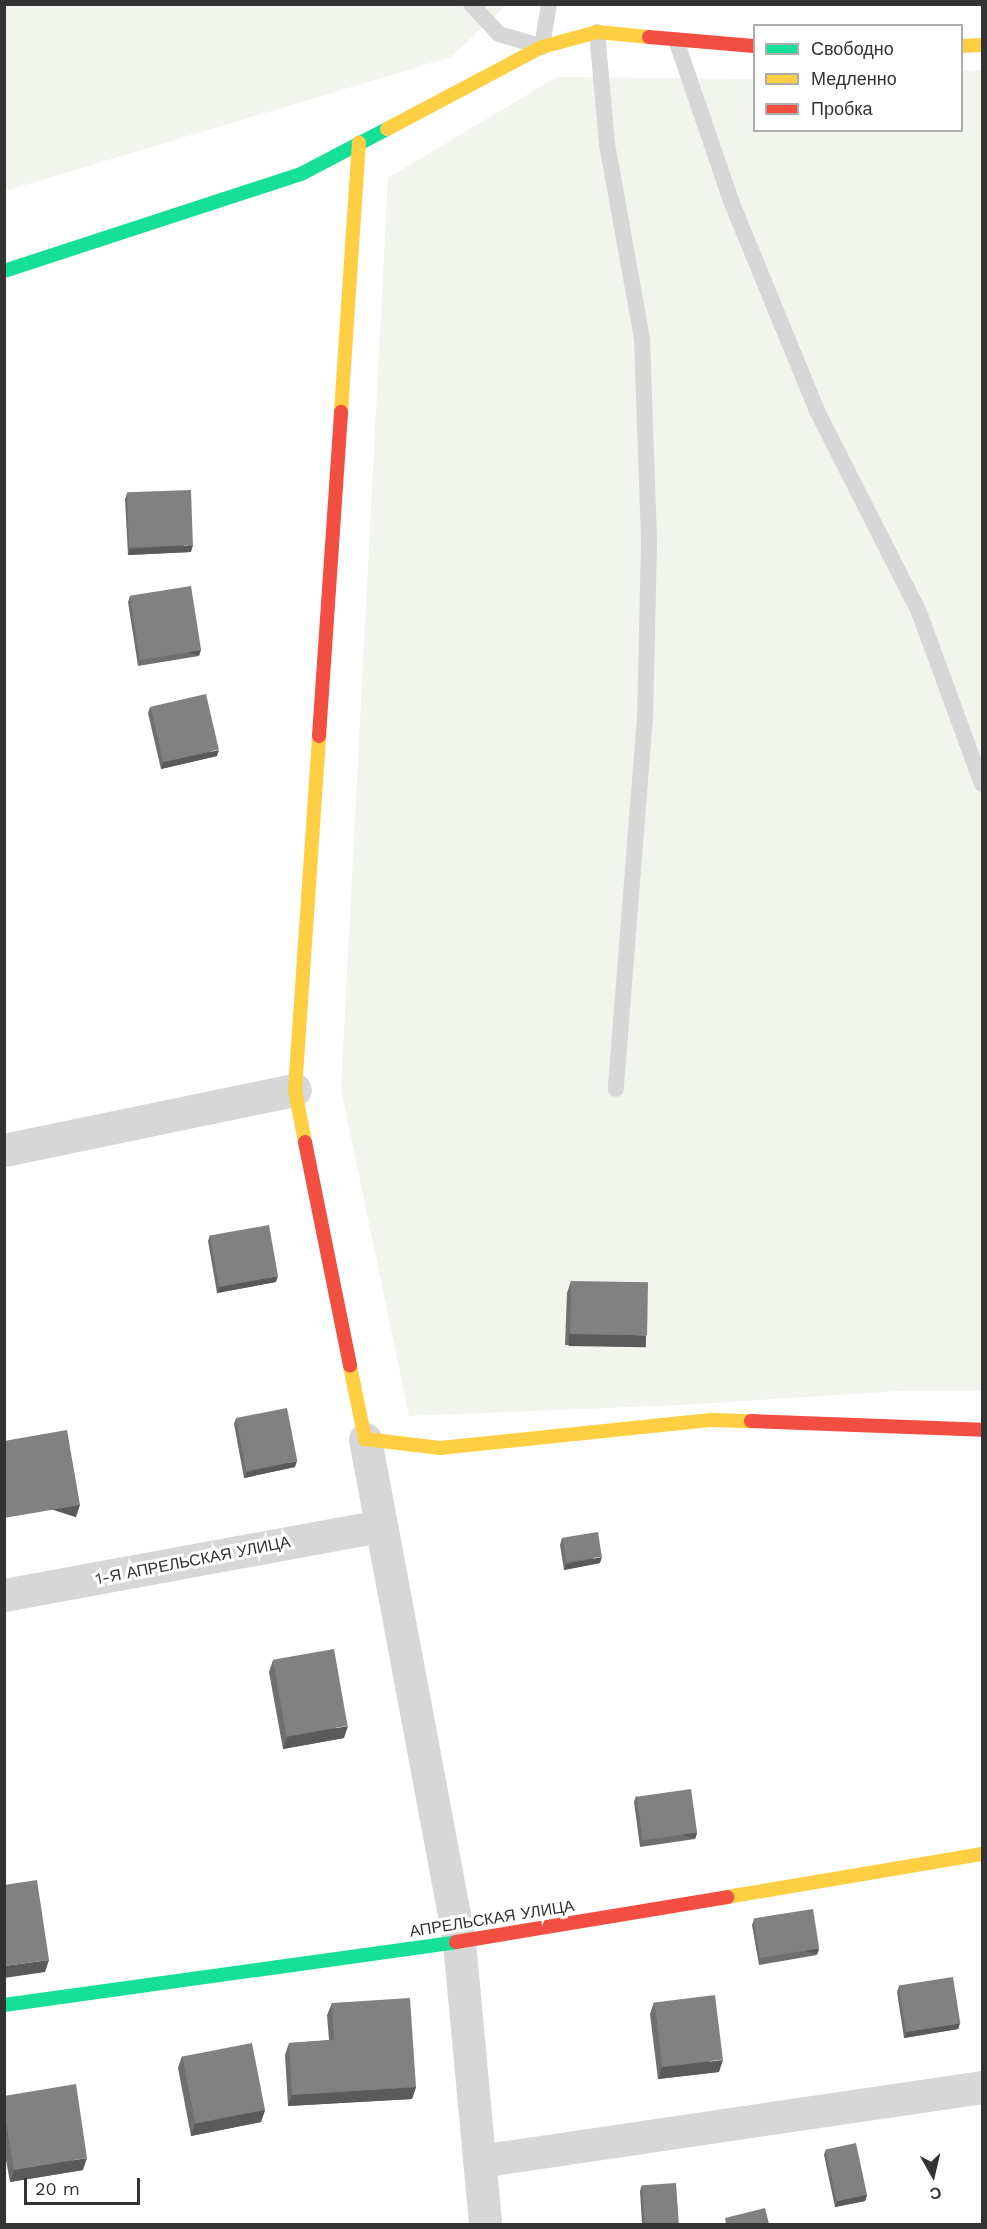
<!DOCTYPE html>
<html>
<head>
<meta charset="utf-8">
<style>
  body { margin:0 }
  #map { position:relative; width:987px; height:2229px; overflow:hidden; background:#fff; font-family:"Work Sans",sans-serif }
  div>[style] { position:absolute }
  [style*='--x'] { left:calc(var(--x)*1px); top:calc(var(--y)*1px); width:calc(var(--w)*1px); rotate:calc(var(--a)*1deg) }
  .green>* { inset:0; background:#f1f5ed }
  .lane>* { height:16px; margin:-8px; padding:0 8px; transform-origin:8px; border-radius:8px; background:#d7d7d7 }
  .street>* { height:33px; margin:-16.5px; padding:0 16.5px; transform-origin:16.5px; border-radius:16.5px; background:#d7d7d7 }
  .fast>* { height:14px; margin:-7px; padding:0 7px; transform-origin:7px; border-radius:7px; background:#16e098 }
  .slow>* { height:14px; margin:-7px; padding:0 7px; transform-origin:7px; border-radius:7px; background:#ffcf43 }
  .jam>* { height:14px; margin:-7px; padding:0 7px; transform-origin:7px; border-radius:7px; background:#f24e42 }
  .wall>* { inset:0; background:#6f6f6f }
  .shaded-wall>* { inset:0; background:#5a5a5a; transform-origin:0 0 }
  .building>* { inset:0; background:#818181; transform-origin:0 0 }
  span { translate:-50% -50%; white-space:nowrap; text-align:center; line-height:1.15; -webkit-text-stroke:6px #fff; paint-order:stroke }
  .street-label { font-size:16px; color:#333 }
  .frame { position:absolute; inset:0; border:6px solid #333; pointer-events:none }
  .legend { position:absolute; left:753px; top:24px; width:210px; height:108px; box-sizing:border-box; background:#fff; border:2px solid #adadad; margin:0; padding:8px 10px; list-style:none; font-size:18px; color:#333 }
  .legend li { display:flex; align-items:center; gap:12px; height:30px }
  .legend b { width:30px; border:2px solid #adadad }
  .north { position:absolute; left:903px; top:2145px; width:60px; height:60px; -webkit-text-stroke:4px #fff; paint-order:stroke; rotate:172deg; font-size:16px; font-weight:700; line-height:24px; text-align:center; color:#333 }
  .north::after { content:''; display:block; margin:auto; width:21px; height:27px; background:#333; clip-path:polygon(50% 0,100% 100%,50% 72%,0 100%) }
  .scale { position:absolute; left:24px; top:2178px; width:116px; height:27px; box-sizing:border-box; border:3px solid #333; border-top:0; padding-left:8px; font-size:18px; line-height:21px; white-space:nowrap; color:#333; -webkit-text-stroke:4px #fff; paint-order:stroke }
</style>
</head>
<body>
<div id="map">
  <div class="green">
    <div style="clip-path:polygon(5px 5px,506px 5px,451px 57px,5px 191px)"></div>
    <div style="clip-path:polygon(982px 70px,982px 1391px,900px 1391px,680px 1405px,409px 1416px,341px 1089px,388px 178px,557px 77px,754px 79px,754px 130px,962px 130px,962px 71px)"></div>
  </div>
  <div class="lane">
    <div style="--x:471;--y:4;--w:41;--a:47"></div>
    <div style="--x:499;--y:34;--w:45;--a:16.8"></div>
    <div style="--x:542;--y:47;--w:44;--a:-80.8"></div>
    <div style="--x:597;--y:32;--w:112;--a:84.9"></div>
    <div style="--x:607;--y:144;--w:198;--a:79.8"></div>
    <div style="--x:642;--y:339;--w:205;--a:88"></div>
    <div style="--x:649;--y:544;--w:173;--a:91.3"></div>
    <div style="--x:645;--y:717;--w:373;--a:94.5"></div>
    <div style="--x:676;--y:40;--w:170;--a:71.1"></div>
    <div style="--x:731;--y:201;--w:227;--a:67.7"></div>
    <div style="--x:817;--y:411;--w:225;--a:63.1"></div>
    <div style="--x:919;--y:612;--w:183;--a:69.9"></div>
  </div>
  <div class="street">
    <div style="--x:4;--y:1150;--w:297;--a:-11.7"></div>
    <div style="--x:365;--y:1439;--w:512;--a:79.41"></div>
    <div style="--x:459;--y:1942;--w:283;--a:84.7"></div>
    <div style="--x:4;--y:1595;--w:383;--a:-10.4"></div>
    <div style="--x:479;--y:2161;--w:508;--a:-8.37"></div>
  </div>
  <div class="fast">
    <div style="--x:4;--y:271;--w:312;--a:-18.1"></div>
    <div style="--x:301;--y:174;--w:97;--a:-27.6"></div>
    <div style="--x:4;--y:2005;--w:456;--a:-7.9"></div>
  </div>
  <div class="slow">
    <div style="--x:962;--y:46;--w:20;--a:-3"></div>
    <div style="--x:387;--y:129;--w:175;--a:-27.9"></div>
    <div style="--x:542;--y:47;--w:57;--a:-15.3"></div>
    <div style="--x:597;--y:32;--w:52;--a:5.5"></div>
    <div style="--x:341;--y:412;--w:270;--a:-86.2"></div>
    <div style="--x:305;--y:1142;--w:53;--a:-100.9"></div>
    <div style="--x:295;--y:1090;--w:355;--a:-86.1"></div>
    <div style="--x:350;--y:1366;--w:75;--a:78.4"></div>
    <div style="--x:365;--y:1439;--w:76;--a:6.8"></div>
    <div style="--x:440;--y:1448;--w:274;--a:-5.9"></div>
    <div style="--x:713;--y:1420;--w:38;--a:2"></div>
    <div style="--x:727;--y:1897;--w:259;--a:-9.6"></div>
  </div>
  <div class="jam">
    <div style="--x:649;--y:37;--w:105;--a:4.9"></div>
    <div style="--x:319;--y:736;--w:325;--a:-86.1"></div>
    <div style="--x:305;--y:1142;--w:228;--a:78.6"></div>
    <div style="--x:751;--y:1421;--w:231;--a:2.2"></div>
    <div style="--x:456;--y:1942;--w:275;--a:-9.4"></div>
  </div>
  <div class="wall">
    <div style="clip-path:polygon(127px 493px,191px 552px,128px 555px,125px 499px)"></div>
    <div style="clip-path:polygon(130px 596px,199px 656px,138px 666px,128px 602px)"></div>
    <div style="clip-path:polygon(150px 707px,217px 756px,161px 769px,148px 713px)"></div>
    <div style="clip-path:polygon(210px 1235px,276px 1282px,217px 1293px,208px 1241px)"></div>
    <div style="clip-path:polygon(571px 1281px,642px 1347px,565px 1345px,567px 1293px)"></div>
    <div style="clip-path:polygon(236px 1418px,295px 1467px,244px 1478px,234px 1424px)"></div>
    <div style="clip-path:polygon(562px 1538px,600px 1563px,564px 1570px,560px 1545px)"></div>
    <div style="clip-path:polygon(273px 1660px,344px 1738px,283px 1749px,269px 1672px)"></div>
    <div style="clip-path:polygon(636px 1796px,697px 1833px,695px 1839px,640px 1847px,634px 1802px)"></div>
    <div style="clip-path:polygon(754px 1919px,817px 1955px,759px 1965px,752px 1925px)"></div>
    <div style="clip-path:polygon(899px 1986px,960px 2023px,958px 2029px,904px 2038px,897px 1992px)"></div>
    <div style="clip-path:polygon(654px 2002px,719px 2072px,658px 2079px,650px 2014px)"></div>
    <div style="clip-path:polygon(332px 2003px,416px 2087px,412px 2099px,288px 2106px,285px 2055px,289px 2043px,329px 2040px,327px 2015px)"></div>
    <div style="clip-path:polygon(182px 2056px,265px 2110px,261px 2122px,191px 2136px,178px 2068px)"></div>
    <div style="clip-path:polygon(4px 2096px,83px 2170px,10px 2182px,4px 2149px)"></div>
    <div style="clip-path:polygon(826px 2149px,867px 2195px,865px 2201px,835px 2207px,824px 2155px)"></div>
    <div style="clip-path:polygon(642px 2185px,679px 2224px,642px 2224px,640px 2191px)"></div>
  </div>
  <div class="shaded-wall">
    <div style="clip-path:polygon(193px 545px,191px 552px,128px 555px,130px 549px)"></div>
    <div style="left:201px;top:650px;width:6px;height:62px;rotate:108deg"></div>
    <div style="clip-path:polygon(219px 750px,217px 756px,161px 769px,163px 762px)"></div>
    <div style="clip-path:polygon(278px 1276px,276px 1282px,217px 1293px,220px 1287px)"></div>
    <div style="left:569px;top:1334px;width:77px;height:12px;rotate:1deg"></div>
    <div style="clip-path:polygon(297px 1461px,295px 1467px,244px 1478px,247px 1472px)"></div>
    <div style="left:80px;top:1505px;width:13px;height:77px;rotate:108deg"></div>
    <div style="clip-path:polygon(602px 1557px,600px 1563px,564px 1570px,566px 1564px)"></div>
    <div style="clip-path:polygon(348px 1726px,344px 1738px,283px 1749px,287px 1737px)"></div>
    <div style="left:697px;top:1833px;width:6px;height:56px;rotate:108deg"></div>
    <div style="left:819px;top:1949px;width:6px;height:59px;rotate:108deg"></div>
    <div style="clip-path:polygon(49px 1960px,45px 1972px,4px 1978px,4px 1966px)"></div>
    <div style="clip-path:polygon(960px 2023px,958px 2029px,904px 2038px,907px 2032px)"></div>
    <div style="clip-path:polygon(723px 2060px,719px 2072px,658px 2079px,662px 2067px)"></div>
    <div style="clip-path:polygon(416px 2087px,412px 2099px,288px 2106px,292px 2095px)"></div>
    <div style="clip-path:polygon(265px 2110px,261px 2122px,191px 2136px,195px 2124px)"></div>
    <div style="clip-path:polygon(87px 2158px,83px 2170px,10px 2182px,14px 2170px)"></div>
    <div style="clip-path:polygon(867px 2195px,865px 2201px,835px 2207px,837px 2201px)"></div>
  </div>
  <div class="building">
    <div style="left:191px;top:490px;width:55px;height:64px;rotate:88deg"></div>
    <div style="left:191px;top:586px;width:65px;height:62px;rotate:81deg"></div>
    <div style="left:206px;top:694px;width:57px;height:57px;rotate:77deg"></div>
    <div style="left:269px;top:1225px;width:52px;height:60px;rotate:80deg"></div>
    <div style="left:571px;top:1281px;width:77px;height:53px;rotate:1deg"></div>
    <div style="left:287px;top:1408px;width:54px;height:52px;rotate:79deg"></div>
    <div style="clip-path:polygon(67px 1430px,80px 1505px,4px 1518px,4px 1441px)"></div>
    <div style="left:598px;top:1532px;width:25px;height:36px;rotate:81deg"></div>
    <div style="left:334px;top:1649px;width:78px;height:62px;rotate:80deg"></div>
    <div style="left:691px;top:1789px;width:44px;height:55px;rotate:82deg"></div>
    <div style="clip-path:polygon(37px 1880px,49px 1960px,4px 1966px,4px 1885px)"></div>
    <div style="left:813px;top:1909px;width:40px;height:60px;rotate:81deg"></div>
    <div style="left:953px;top:1977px;width:47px;height:55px;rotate:81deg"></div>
    <div style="left:715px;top:1995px;width:65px;height:61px;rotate:83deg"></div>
    <div style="clip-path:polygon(410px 1998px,416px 2087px,292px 2095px,289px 2043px,334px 2040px,332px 2003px)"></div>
    <div style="left:252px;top:2043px;width:68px;height:71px;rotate:79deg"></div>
    <div style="clip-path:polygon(76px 2084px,87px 2158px,14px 2170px,4px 2110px,4px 2096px)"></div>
    <div style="left:856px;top:2143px;width:53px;height:31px;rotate:78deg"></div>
    <div style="left:676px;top:2183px;width:41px;height:34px;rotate:86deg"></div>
    <div style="clip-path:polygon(765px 2208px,769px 2224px,726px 2224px,725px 2218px)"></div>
  </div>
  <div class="street-label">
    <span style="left:193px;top:1561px;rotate:-11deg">1-Я АПРЕЛЬСКАЯ УЛИЦА</span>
    <span style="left:492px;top:1919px;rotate:-9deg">АПРЕЛЬСКАЯ УЛИЦА</span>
  </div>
  <div class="frame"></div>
  <ul class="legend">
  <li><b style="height:8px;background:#16e098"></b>Свободно</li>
  <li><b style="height:8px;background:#ffcf43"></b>Медленно</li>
  <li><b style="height:8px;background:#f24e42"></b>Пробка</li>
  </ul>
  <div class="north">С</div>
  <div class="scale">20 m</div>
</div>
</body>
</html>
